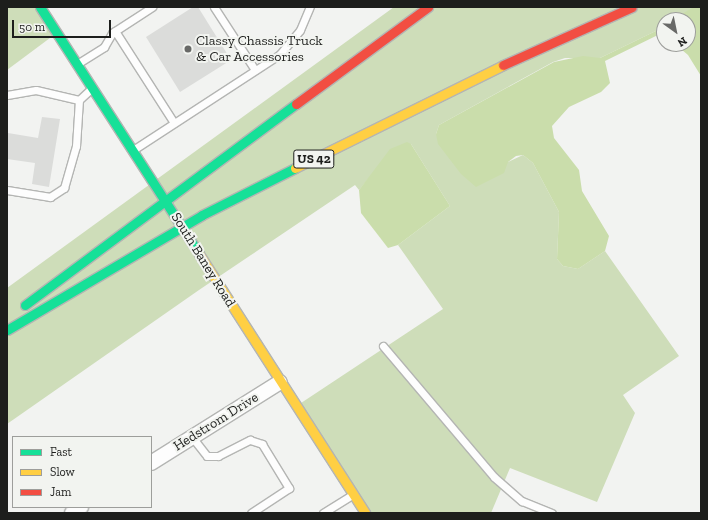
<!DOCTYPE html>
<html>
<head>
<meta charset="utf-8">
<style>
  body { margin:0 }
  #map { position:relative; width:708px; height:520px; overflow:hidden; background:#f2f3f1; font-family:"Zilla Slab",serif }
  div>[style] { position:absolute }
  .green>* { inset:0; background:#ceddb9 }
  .forest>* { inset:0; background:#caddab }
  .building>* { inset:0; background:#dbdcda }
  .roads { filter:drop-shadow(1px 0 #b4b5b3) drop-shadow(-1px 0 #b4b5b3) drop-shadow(0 1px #b4b5b3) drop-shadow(0 -1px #b4b5b3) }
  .lane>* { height:7px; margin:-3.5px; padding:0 3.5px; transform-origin:3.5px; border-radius:3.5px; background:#fdfdfd }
  .street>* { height:14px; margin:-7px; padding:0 7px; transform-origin:7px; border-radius:7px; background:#fdfdfd }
  .fast>* { height:9px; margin:-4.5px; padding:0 4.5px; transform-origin:4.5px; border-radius:4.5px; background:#16e098 }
  .slow>* { height:9px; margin:-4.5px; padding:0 4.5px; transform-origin:4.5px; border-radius:4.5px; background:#ffcf43 }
  .jam>* { height:9px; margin:-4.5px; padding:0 4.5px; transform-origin:4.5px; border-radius:4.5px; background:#f24e42 }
  .dots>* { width:11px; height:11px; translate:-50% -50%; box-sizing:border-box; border:2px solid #f2f4f0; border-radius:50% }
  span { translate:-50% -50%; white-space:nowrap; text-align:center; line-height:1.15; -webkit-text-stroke:4px #f2f4f0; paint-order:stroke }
  .shield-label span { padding:1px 3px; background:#f2f4f0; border:1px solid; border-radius:3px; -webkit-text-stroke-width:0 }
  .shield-label { font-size:13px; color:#1d1e1c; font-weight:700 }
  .poi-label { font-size:14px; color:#1d1e1c }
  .left { translate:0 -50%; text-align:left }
  .street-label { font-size:14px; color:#1d1e1c }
  .frame { position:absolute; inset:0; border:8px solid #1d1e1c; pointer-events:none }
  .legend { position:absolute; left:12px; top:436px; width:140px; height:72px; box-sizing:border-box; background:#f2f4f0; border:1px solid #9d9e9b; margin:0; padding:5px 7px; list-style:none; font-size:12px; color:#1d1e1c }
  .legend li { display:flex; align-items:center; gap:8px; height:20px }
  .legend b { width:20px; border:1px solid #9d9e9b }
  .north { position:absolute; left:656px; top:12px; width:40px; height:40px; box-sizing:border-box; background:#f2f4f0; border:1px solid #9d9e9b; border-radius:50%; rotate:147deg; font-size:11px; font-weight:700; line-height:16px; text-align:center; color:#1d1e1c }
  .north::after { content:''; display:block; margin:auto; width:14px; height:18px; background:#686967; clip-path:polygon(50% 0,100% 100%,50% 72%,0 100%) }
  .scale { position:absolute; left:12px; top:20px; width:99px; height:18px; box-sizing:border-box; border:2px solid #1d1e1c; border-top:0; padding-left:5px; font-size:12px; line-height:14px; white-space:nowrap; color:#1d1e1c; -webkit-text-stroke:3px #f2f4f0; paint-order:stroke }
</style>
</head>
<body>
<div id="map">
  <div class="green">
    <div style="clip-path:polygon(7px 7px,35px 7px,54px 35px,7px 70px)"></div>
    <div style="clip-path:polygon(394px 7px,693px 7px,680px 17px,664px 20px,664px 27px,600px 58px,565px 58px,553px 62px,439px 125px,436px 134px,508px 162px,523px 155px,533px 163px,559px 212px,557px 259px,563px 266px,578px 269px,605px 251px,679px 356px,623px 395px,635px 413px,597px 502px,510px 468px,491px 513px,370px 513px,298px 405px,443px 309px,398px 245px,450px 206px,411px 144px,380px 165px,359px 190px,355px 185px,199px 290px,7px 424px,7px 288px)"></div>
  </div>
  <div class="forest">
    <div style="clip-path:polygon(693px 7px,701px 7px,701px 76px,688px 55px,675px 44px,688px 44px,688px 20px,673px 20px)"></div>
    <div style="clip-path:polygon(664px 27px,664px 32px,605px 61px,610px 83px,601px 92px,569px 107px,552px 126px,554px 138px,579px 170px,582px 191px,609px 236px,605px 251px,578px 269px,563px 266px,557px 259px,559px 212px,533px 163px,523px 155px,516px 156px,508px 162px,504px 173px,476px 187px,461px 174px,438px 144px,436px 134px,439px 125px,554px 62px,583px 56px,600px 58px)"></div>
    <div style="clip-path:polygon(407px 142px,411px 144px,450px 206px,398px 245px,388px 248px,361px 213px,359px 190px,390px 149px)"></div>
  </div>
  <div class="building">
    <div style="clip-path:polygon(193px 7px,198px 7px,231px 60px,180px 92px,146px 37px)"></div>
    <div style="clip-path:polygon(42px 117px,60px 119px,49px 187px,32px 184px,35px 163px,7px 159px,8px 133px,38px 138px)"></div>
  </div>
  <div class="roads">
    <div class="lane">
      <div style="left:214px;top:7px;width:75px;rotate:56.9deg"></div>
      <div style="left:115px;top:31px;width:109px;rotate:57.3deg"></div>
      <div style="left:77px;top:64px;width:32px;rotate:-32deg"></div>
      <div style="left:104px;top:47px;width:16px;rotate:-60deg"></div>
      <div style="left:112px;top:33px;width:48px;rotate:-33deg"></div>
      <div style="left:7px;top:95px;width:29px;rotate:-10deg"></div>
      <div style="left:36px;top:90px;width:44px;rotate:13.1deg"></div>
      <div style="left:133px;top:150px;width:176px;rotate:-33.1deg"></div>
      <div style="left:280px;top:54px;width:31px;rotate:-50deg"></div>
      <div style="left:300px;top:30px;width:25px;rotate:-67deg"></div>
      <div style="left:7px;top:190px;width:44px;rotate:9.2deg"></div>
      <div style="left:50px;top:197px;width:17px;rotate:-33deg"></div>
      <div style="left:64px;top:188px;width:44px;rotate:-74.1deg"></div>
      <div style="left:76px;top:146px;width:46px;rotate:-86.3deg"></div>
      <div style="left:79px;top:100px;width:16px;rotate:-43deg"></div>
      <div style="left:383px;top:346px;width:172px;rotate:49.7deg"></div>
      <div style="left:494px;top:477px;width:37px;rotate:41deg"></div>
      <div style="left:522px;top:501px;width:32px;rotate:22deg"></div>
      <div style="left:192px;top:437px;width:24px;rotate:52deg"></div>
      <div style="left:207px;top:456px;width:11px"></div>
      <div style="left:218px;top:456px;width:36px;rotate:-27deg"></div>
      <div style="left:250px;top:440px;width:13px;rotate:18deg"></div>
      <div style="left:262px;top:444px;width:52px;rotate:58.5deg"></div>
      <div style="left:289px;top:488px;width:45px;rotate:146.7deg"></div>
      <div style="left:323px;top:513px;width:36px;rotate:-32deg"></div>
    </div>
    <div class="street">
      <div style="left:151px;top:463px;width:152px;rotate:-32.1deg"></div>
      <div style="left:72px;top:513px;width:11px;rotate:-34deg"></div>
    </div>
    <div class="fast">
      <div style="left:40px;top:7px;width:294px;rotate:57.2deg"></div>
      <div style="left:25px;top:305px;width:337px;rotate:-36.6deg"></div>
      <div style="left:7px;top:330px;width:226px;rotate:-30.5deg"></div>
      <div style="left:202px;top:215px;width:104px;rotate:-26.8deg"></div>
    </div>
    <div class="slow">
      <div style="left:295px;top:168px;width:232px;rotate:-26.3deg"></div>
      <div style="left:199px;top:254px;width:308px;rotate:57.3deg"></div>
    </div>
    <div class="jam">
      <div style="left:503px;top:65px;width:141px;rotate:-24.2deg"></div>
      <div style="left:296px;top:104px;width:164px;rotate:-36.3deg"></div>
    </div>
  </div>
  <div class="dots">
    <div style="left:188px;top:49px;background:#686967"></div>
  </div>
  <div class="shield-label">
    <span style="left:314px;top:159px">US 42</span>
  </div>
  <div class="poi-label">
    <span class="left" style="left:196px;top:49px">Classy Chassis Truck<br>&amp; Car Accessories</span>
  </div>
  <div class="street-label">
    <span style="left:203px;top:260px;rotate:58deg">South Baney Road</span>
    <span style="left:216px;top:422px;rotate:-32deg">Hedstrom Drive</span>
  </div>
  <div class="frame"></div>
  <ul class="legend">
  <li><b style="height:5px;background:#16e098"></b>Fast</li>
  <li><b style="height:5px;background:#ffcf43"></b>Slow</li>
  <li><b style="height:5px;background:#f24e42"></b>Jam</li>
  </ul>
  <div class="north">N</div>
  <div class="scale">50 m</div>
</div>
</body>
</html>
